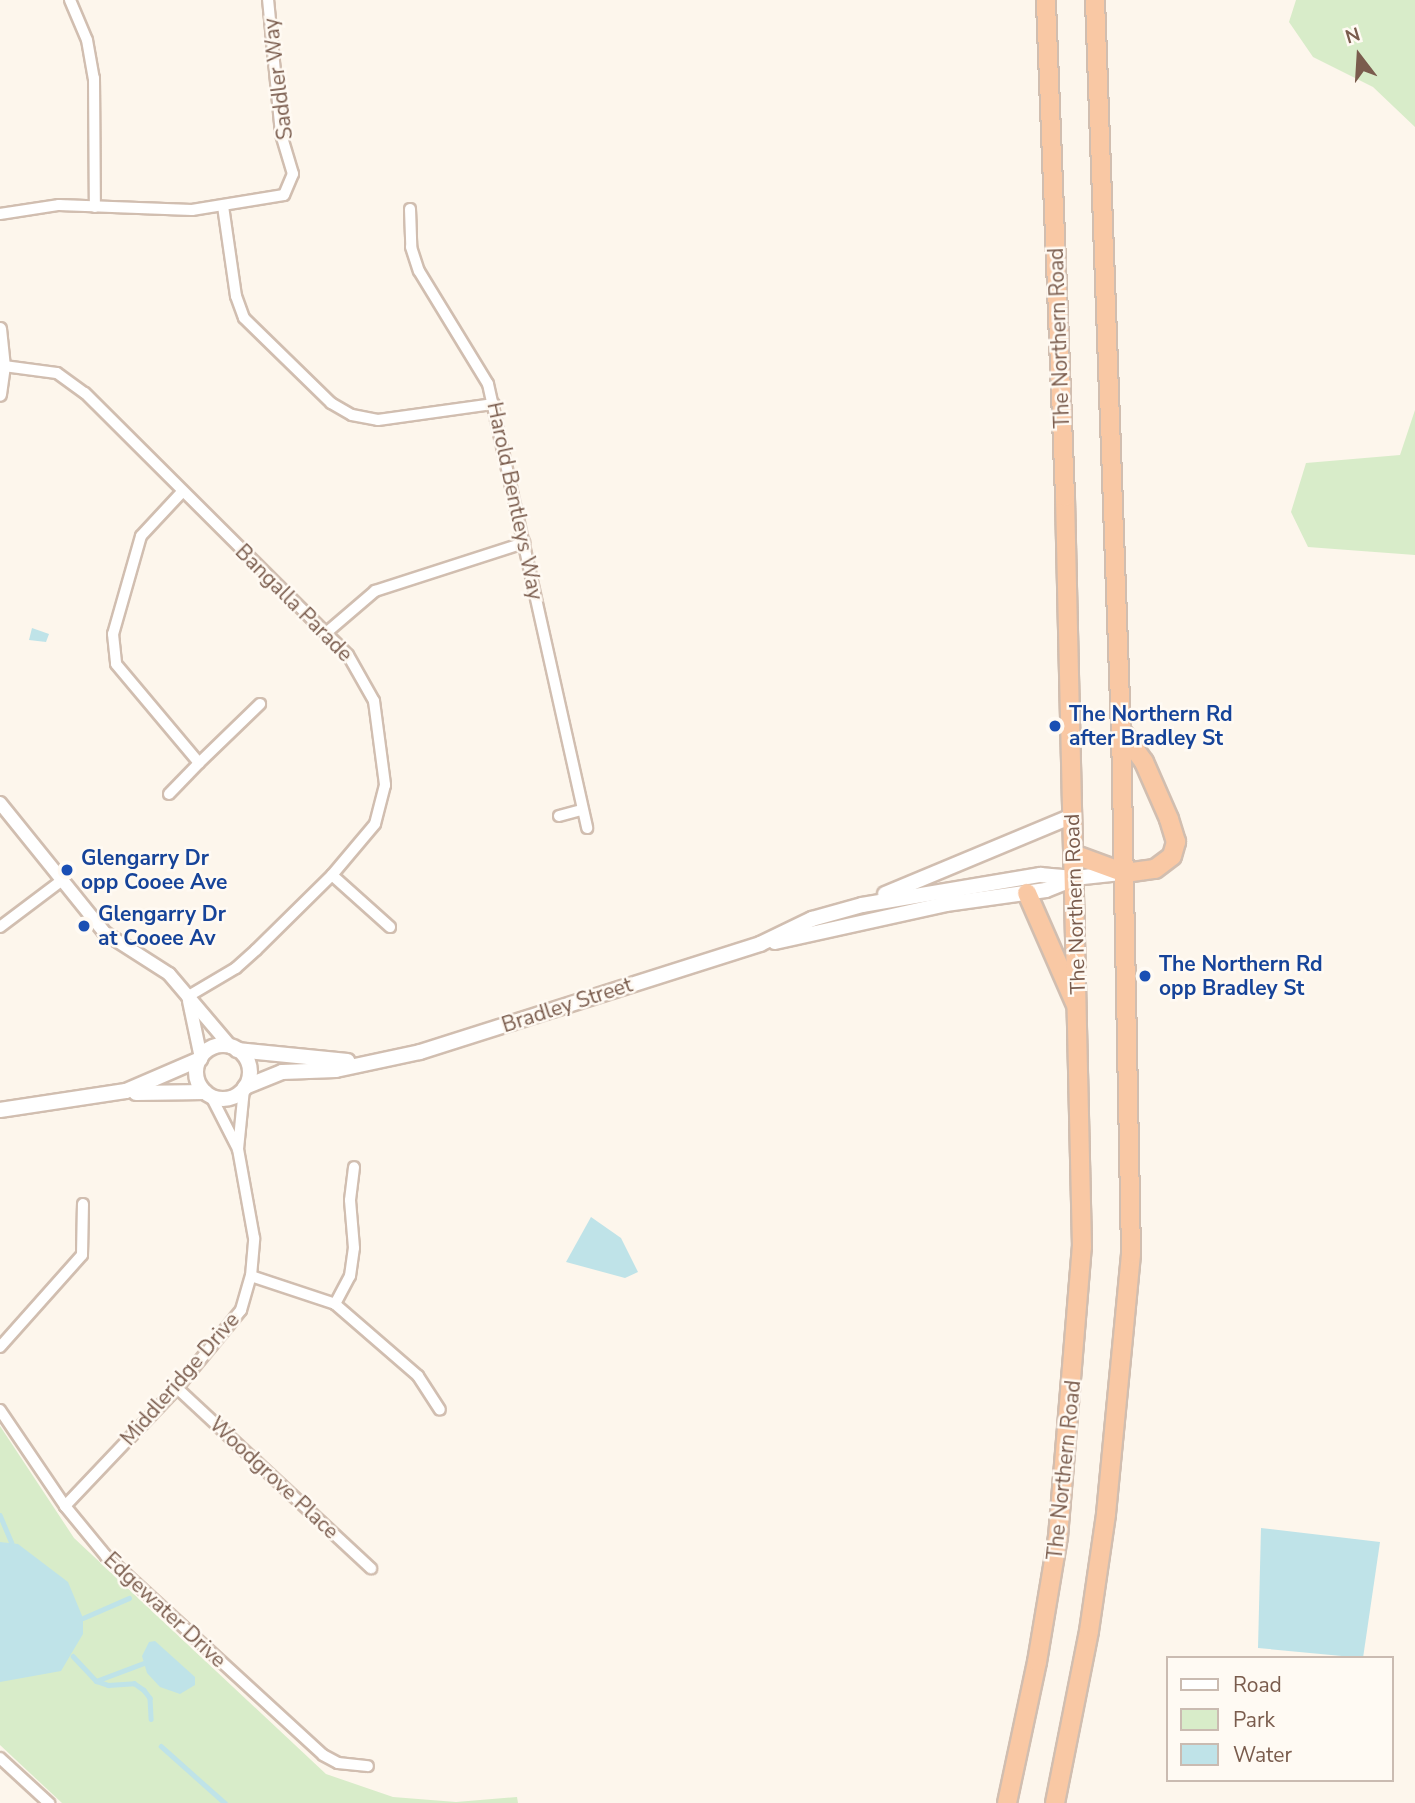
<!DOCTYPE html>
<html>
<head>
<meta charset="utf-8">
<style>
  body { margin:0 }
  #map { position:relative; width:1415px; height:1803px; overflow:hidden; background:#fdf6ec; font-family:"Nunito Sans",sans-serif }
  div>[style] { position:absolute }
  .green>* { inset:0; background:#d8ecc9 }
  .water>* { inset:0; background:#bfe3e8 }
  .stream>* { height:4.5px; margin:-2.25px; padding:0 2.25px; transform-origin:2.25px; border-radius:2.25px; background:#bfe3e8 }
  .roads { filter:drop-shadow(2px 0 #d1beb0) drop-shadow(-2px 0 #d1beb0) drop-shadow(0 2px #d1beb0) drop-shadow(0 -2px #d1beb0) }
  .minor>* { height:10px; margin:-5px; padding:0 5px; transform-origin:5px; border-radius:5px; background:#fff }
  .tertiary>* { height:12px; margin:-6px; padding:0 6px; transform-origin:6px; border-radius:6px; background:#fff }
  .secondary>* { height:14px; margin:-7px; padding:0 7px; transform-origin:7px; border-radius:7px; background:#fff }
  .secondary>.ring { margin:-7px; padding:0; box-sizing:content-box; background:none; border:14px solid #fff; border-radius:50% }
  .trunk>* { height:18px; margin:-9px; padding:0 9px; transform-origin:9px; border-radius:9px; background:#f9c8a4 }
  .dots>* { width:19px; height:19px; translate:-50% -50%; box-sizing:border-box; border:4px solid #fffaf3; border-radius:50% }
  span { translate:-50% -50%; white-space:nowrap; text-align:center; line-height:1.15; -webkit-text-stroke:5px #fffaf3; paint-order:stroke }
  .street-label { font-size:21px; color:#7a5c4d }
  .transit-label { font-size:21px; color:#164399; font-weight:700 }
  .left { translate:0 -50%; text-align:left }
  .legend { position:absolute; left:1166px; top:1656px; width:228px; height:126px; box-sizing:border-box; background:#fffaf3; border:2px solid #cabbb1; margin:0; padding:9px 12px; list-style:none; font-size:21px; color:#7a5c4d }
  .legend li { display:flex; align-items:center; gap:14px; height:35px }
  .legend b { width:35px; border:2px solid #cabbb1 }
  .north { position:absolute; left:1324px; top:21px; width:70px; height:70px; -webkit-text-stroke:5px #fffaf3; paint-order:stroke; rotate:343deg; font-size:19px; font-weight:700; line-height:28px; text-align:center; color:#7a5c4d }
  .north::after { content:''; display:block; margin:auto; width:24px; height:32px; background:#7a5c4d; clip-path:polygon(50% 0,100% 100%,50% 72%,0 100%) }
</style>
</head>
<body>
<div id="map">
  <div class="green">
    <div style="clip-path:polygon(1296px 0,1415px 0,1415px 127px,1373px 87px,1313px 57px,1289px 22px)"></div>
    <div style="clip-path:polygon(1415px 410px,1415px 555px,1308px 547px,1291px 512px,1306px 463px,1400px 455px)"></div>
    <div style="clip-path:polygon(0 1426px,74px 1538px,326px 1774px,393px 1797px,456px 1802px,517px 1797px,518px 1803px,62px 1803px,0 1745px)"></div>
  </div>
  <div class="water">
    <div style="clip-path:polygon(32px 628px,49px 634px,46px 642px,29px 640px)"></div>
    <div style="clip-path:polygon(591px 1217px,621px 1238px,638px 1272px,625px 1278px,566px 1262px)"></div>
    <div style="clip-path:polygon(1261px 1528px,1380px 1542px,1363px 1658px,1258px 1648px)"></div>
    <div style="clip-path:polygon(0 1542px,18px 1544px,68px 1582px,83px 1618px,83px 1634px,61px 1671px,0 1682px)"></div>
    <div style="clip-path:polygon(155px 1641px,195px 1677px,195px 1685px,180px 1694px,160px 1687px,147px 1673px,142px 1656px,149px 1642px)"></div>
  </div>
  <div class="stream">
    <div style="left:0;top:1515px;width:30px;rotate:67deg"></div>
    <div style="left:83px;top:1618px;width:50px;rotate:-23.5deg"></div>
    <div style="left:73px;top:1656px;width:34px;rotate:47deg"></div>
    <div style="left:96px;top:1681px;width:13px;rotate:18deg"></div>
    <div style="left:108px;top:1685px;width:26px;rotate:-4deg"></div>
    <div style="left:134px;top:1683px;width:12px;rotate:35deg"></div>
    <div style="left:144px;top:1690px;width:10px;rotate:53deg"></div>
    <div style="left:150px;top:1698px;width:21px;rotate:87deg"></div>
    <div style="left:96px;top:1681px;width:51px;rotate:-20.6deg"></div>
    <div style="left:161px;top:1746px;width:86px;rotate:41.7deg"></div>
  </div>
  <div class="roads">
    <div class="minor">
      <div style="left:70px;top:0;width:43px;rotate:67deg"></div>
      <div style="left:87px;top:40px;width:39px;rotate:80deg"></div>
      <div style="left:94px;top:78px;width:129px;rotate:89.6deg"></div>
      <div style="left:223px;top:206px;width:91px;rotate:81.8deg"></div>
      <div style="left:236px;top:296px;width:23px;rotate:70deg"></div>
      <div style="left:244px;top:318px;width:122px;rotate:44.3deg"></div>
      <div style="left:331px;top:403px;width:24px;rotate:30deg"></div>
      <div style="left:352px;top:415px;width:26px;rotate:11deg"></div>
      <div style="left:378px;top:420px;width:117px;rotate:-7.9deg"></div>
      <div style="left:410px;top:209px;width:38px;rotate:88deg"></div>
      <div style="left:411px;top:247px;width:25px;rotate:72deg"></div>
      <div style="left:419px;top:271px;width:132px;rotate:58.6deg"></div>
      <div style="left:488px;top:384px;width:455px;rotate:77.4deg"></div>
      <div style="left:0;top:214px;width:60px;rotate:-8.7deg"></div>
      <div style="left:59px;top:205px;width:133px;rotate:2.2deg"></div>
      <div style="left:192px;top:210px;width:93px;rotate:-9.3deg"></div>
      <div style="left:284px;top:195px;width:23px;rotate:-67deg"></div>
      <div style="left:293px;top:174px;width:42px;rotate:-106.7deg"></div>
      <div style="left:281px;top:134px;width:135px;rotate:-95.5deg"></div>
      <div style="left:4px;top:366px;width:53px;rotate:7.5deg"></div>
      <div style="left:57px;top:373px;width:34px;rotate:36deg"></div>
      <div style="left:85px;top:393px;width:371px;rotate:44.9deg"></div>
      <div style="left:348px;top:655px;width:53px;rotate:60.5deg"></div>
      <div style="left:374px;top:701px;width:85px;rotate:82.5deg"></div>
      <div style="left:385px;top:785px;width:40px;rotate:104.4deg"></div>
      <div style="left:375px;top:824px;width:67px;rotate:130.1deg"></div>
      <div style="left:332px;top:875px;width:107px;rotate:135.4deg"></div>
      <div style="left:256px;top:950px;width:27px;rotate:138deg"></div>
      <div style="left:236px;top:968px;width:57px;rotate:149.4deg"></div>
      <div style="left:182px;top:492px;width:60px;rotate:133deg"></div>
      <div style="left:141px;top:536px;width:102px;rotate:105.9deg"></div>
      <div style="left:113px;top:634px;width:30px;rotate:84deg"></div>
      <div style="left:116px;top:664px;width:129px;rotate:50deg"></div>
      <div style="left:199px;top:763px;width:85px;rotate:-44deg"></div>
      <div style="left:326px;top:633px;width:65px;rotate:-40.6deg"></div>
      <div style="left:375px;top:591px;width:157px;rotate:-17.9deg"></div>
      <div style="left:169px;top:794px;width:43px;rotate:-45.9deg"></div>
      <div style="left:559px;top:816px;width:24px;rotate:-15deg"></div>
      <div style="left:332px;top:875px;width:78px;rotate:41.9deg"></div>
      <div style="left:0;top:927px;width:76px;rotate:-37deg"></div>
      <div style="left:238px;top:1149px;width:60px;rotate:-84.3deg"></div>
      <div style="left:251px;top:1276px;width:89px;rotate:18.4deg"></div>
      <div style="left:335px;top:1304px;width:110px;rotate:40.9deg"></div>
      <div style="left:418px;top:1376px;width:40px;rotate:57.1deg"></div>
      <div style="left:335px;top:1304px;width:32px;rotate:-62deg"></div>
      <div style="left:350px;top:1276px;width:28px;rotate:-82deg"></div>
      <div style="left:354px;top:1248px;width:48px;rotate:-94.8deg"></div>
      <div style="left:350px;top:1200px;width:33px;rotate:-83deg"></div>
      <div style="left:0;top:1347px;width:123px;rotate:-48.3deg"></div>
      <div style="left:82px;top:1255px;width:51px;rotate:-88.9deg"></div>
      <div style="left:177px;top:1388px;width:265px;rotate:42.9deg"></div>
      <div style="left:0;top:1410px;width:116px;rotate:55.9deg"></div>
      <div style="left:65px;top:1506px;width:65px;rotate:50.6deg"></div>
      <div style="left:106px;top:1556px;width:294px;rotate:42.5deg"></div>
      <div style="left:323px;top:1755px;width:17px;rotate:28deg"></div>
      <div style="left:338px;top:1763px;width:30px;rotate:6deg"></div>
      <div style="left:65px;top:1506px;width:163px;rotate:-46.5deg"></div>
      <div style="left:177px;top:1388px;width:101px;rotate:-50.6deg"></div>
      <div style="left:241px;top:1310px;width:35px;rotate:-74deg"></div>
      <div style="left:251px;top:1276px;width:38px;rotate:-85deg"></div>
      <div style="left:254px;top:1238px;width:90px;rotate:-100.2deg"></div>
      <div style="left:238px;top:1149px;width:59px;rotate:-117deg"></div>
      <div style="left:0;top:1758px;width:67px;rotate:42.6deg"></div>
    </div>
    <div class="tertiary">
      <div style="left:0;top:329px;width:37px;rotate:84deg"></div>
      <div style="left:4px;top:366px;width:29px;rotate:98deg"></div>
      <div style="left:0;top:803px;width:167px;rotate:51.1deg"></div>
      <div style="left:105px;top:933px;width:76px;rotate:32.6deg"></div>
      <div style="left:169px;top:974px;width:96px;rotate:49.7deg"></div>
      <div style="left:189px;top:1001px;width:58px;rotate:78.1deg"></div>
    </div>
    <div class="secondary">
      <div style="left:885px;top:894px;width:203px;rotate:-22.6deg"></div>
      <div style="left:775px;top:942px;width:175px;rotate:-12.5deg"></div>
      <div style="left:946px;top:904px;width:101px;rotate:-8deg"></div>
      <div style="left:1046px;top:890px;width:29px;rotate:-22deg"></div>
      <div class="ring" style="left:196px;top:1045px;width:40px;height:40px"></div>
      <div style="left:237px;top:1050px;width:111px;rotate:5.7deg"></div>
      <div style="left:245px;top:1087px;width:40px;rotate:-22deg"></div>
      <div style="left:282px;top:1072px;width:54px;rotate:-2.1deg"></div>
      <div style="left:336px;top:1070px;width:86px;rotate:-12.1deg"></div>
      <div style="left:420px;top:1052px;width:357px;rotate:-17.6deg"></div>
      <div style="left:760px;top:944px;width:58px;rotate:-25.7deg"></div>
      <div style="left:812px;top:919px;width:52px;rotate:-15.6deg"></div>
      <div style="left:862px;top:905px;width:181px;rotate:-9.6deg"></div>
      <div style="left:1040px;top:875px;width:34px;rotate:5deg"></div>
      <div style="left:1074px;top:878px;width:47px;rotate:-6.1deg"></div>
      <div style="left:136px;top:1093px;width:69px;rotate:-0.8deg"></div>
      <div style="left:0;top:1110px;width:127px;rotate:-8.6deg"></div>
      <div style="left:126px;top:1091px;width:81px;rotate:-23.4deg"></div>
    </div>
    <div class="trunk">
      <div style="left:1073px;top:854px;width:55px;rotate:20.1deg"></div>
      <div style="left:1125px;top:873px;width:30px;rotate:-8deg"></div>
      <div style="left:1155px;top:869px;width:21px;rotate:-37deg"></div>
      <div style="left:1172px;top:856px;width:15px;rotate:-74deg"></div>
      <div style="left:1176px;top:842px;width:24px;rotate:-107deg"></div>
      <div style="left:1169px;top:819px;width:62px;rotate:-113.7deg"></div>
      <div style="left:1144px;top:762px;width:39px;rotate:-126deg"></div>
      <div style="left:1027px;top:893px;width:120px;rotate:66.4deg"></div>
      <div style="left:1007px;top:1803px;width:144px;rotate:-78deg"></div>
      <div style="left:1037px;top:1662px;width:127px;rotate:-80.5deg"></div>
      <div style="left:1058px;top:1537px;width:291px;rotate:-85.3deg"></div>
      <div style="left:1082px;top:1247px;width:750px;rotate:-91.3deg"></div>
      <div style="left:1065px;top:497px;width:497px;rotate:-92.2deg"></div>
      <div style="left:1055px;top:1803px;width:175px;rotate:-78.8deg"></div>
      <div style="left:1089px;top:1631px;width:118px;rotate:-81.7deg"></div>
      <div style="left:1106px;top:1514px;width:261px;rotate:-84.5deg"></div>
      <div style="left:1131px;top:1254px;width:524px;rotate:-91.09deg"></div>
      <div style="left:1121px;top:730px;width:730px;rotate:-92.04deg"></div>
    </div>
  </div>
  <div class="dots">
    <div style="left:1055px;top:726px;background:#1a4fb4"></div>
    <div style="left:67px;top:870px;background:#1a4fb4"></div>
    <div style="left:84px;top:926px;background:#1a4fb4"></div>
    <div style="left:1145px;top:976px;background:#1a4fb4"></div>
  </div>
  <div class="street-label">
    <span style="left:278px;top:79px;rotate:-97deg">Saddler Way</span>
    <span style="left:1059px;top:338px;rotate:-92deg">The Northern Road</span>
    <span style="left:515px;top:501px;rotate:78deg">Harold Bentleys Way</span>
    <span style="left:294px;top:603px;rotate:45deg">Bangalla Parade</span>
    <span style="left:1075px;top:904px;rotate:-92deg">The Northern Road</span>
    <span style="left:567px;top:1005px;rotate:-18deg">Bradley Street</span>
    <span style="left:180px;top:1379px;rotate:-49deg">Middleridge Drive</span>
    <span style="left:1064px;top:1470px;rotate:-84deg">The Northern Road</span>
    <span style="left:274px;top:1478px;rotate:43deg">Woodgrove Place</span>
    <span style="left:165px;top:1610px;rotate:43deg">Edgewater Drive</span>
  </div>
  <div class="transit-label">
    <span class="left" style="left:1069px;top:726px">The Northern Rd<br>after Bradley St</span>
    <span class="left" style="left:81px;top:870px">Glengarry Dr<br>opp Cooee Ave</span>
    <span class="left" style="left:98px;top:926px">Glengarry Dr<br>at Cooee Av</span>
    <span class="left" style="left:1159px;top:976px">The Northern Rd<br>opp Bradley St</span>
  </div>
  <ul class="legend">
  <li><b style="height:9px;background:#fff"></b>Road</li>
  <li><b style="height:19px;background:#d8ecc9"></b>Park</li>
  <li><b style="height:19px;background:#bfe3e8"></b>Water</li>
  </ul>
  <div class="north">N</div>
</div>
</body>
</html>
